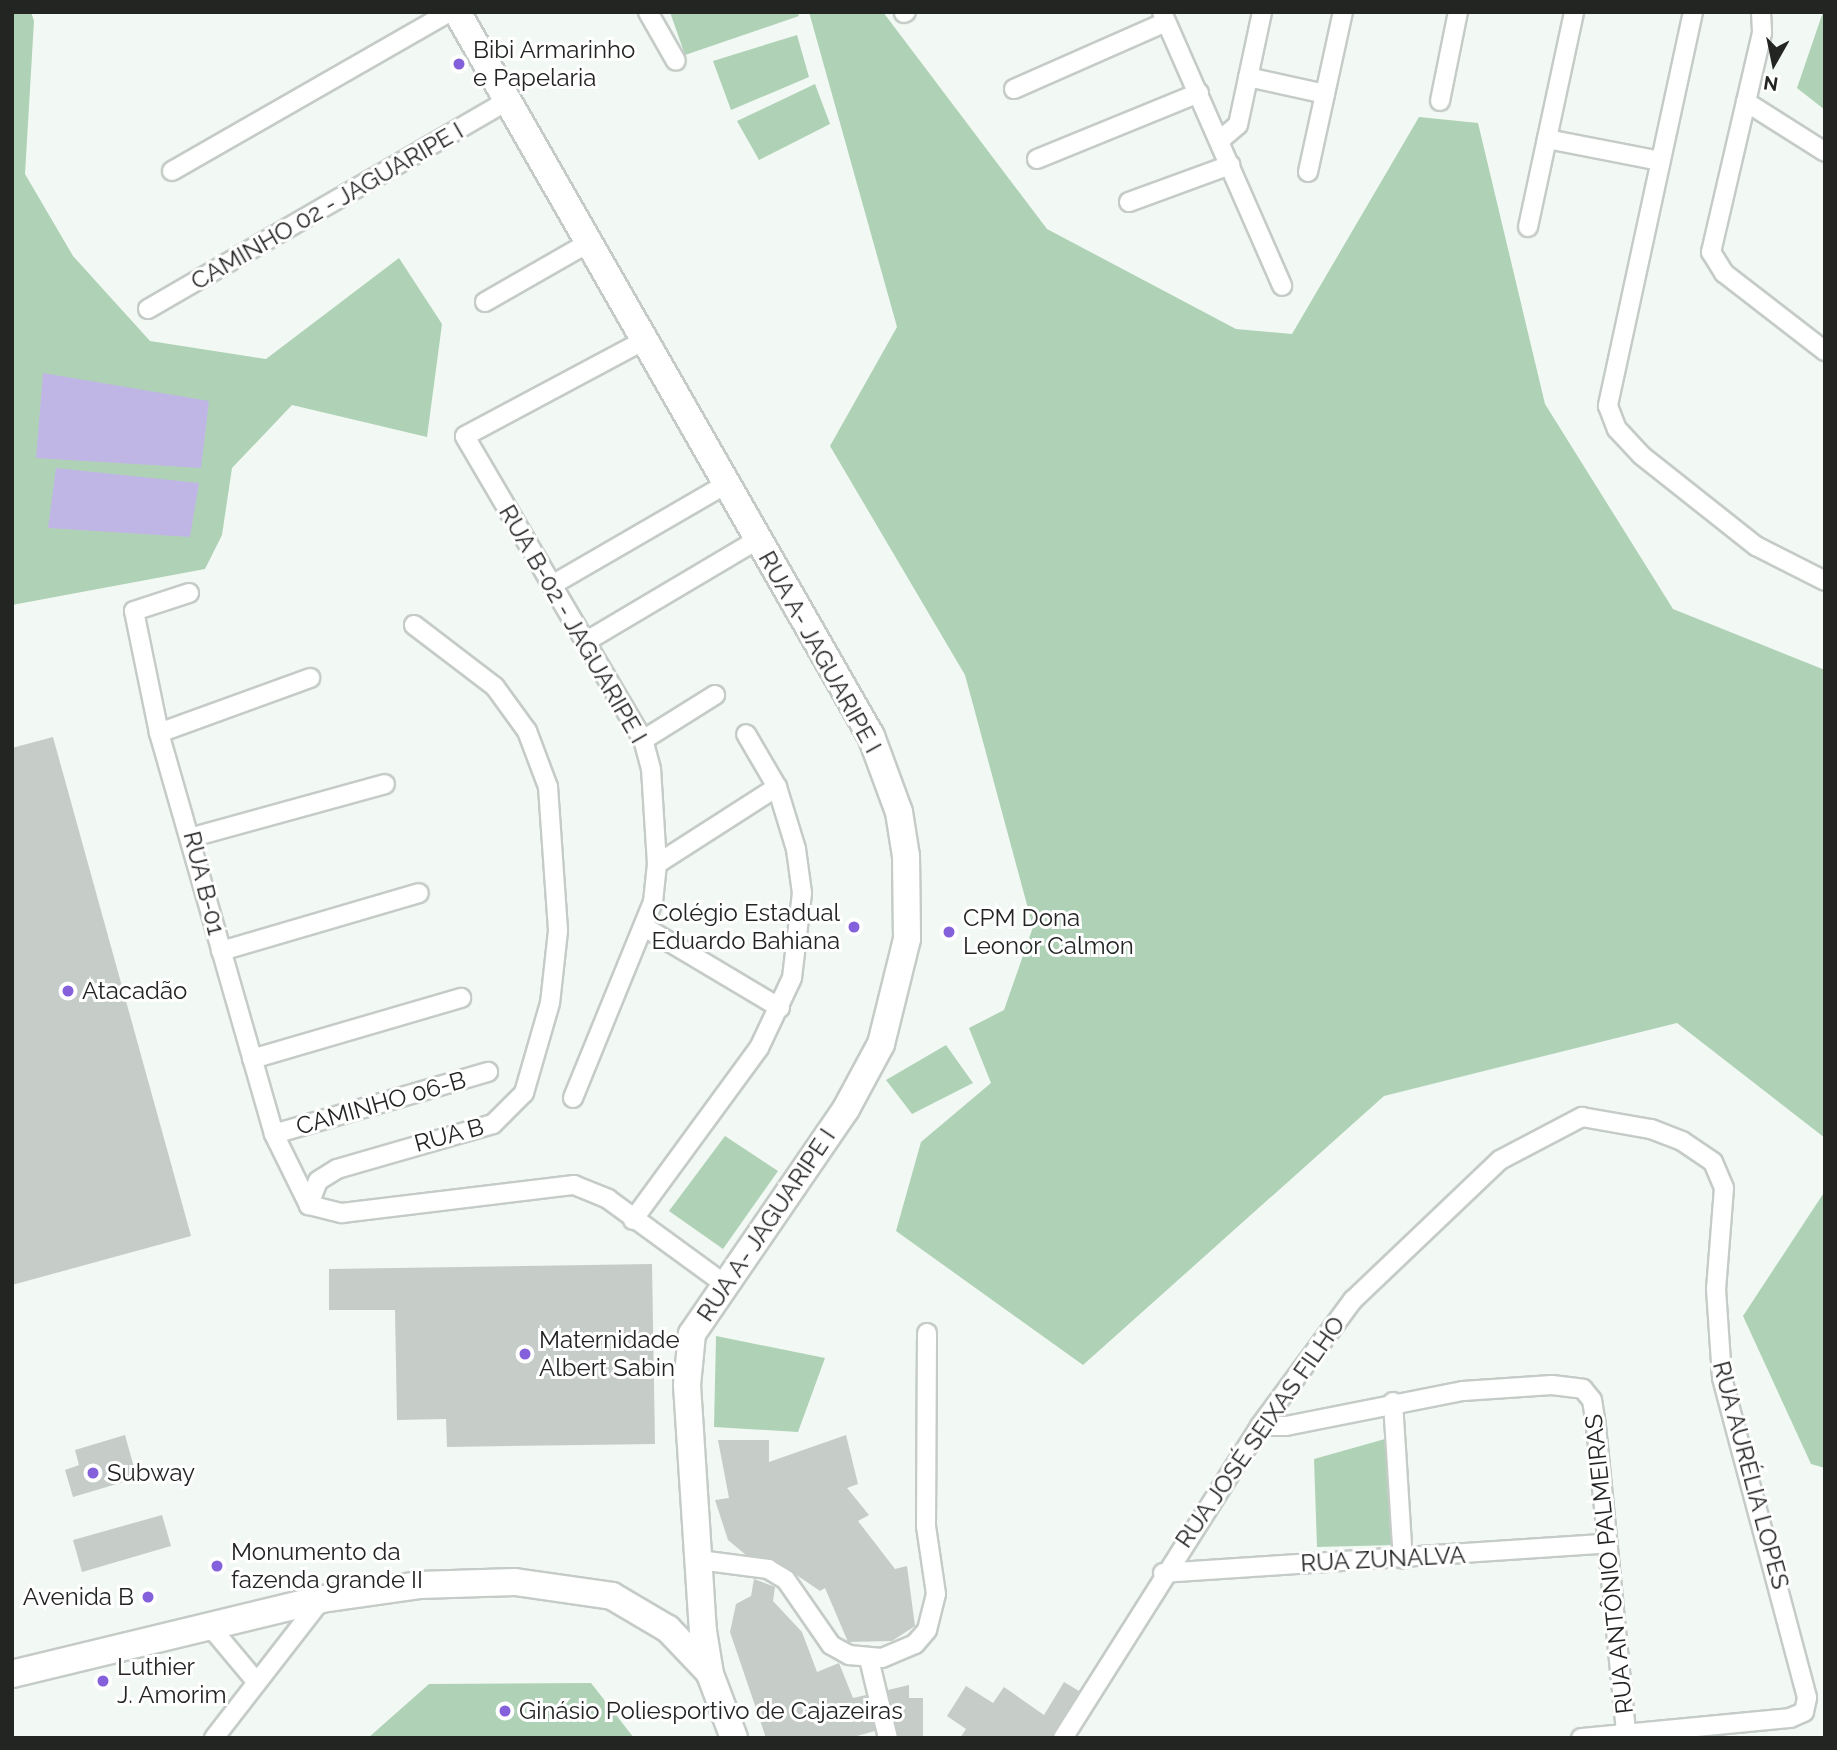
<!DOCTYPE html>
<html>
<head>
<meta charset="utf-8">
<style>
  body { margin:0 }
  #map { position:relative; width:1837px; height:1750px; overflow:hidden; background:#f2f8f3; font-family:Raleway,sans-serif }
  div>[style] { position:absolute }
  .green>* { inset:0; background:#afd2b6 }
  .water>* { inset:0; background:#c0b6e6 }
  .building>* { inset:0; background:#c6cdc8 }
  .roads { filter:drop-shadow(2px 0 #c5ccc7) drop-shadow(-2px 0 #c5ccc7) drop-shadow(0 2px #c5ccc7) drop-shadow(0 -2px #c5ccc7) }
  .street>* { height:18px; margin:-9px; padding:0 9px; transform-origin:9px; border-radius:9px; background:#fff }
  .secondary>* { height:26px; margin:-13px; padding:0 13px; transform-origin:13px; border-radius:13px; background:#fff }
  .dots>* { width:19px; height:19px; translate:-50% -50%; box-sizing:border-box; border:4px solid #fff; border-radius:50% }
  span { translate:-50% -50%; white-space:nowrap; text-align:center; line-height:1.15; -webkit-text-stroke:6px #fff; paint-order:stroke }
  .poi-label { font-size:24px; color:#232523 }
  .left { translate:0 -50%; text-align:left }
  .right { translate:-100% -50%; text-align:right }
  .street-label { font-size:24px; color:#232523 }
  .frame { position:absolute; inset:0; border:14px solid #232523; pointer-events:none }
  .north { position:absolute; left:1739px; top:28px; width:70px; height:70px; -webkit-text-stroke:5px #fff; paint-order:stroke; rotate:189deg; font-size:19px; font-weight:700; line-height:28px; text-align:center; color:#232523 }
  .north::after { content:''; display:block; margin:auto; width:24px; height:32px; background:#232523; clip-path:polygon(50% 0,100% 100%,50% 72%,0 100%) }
</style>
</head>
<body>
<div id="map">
  <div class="green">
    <div style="clip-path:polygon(12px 12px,31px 12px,34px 21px,25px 174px,73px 256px,150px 341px,266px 359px,399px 258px,442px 324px,427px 437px,292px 405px,232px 468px,222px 535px,205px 569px,12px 605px)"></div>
    <div style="clip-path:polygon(670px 12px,797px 12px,799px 16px,685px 55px)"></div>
    <div style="clip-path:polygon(809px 12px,883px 12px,1047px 229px,1236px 329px,1292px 334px,1419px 117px,1478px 123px,1545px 404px,1673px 609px,1825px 670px,1825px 1138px,1677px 1023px,1384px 1096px,1083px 1365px,896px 1231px,921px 1142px,991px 1083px,969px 1028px,1004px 1010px,1033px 927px,965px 675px,830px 446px,897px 327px)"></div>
    <div style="clip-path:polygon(1823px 12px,1825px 12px,1825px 110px,1797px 88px)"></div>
    <div style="clip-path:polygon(797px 35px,809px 77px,731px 110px,713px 61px)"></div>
    <div style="clip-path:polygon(815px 84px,830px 124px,759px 160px,737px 121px)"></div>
    <div style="clip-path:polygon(946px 1045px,973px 1083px,912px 1114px,886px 1080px)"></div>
    <div style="clip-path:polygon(725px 1136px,778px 1171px,723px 1249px,669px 1211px)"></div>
    <div style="clip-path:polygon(1825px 1191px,1825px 1468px,1811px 1464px,1743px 1316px)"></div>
    <div style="clip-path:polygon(716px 1336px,825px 1358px,798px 1432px,714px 1427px)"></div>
    <div style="clip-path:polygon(1385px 1439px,1395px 1545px,1317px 1547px,1314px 1459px)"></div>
    <div style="clip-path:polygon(591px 1683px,634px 1738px,368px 1738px,429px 1684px)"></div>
  </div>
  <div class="water">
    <div style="clip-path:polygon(43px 373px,209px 401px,201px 468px,36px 458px)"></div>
    <div style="clip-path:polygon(56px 468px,199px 483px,190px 537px,48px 528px)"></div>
  </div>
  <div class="building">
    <div style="clip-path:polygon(53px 737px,191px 1236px,12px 1285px,12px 748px)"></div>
    <div style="clip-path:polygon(652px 1264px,655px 1444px,447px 1447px,446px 1419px,397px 1420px,395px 1310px,329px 1310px,329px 1269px)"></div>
    <div style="clip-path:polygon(125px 1435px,137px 1478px,73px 1497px,65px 1470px,79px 1465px,75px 1450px)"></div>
    <div style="clip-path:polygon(846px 1435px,858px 1484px,847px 1488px,869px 1515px,858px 1521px,895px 1569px,907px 1566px,915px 1626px,892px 1641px,848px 1642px,825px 1588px,820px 1591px,773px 1559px,746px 1555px,728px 1540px,715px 1500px,729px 1498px,718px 1440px,769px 1440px,769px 1462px)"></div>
    <div style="clip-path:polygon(162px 1515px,171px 1546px,82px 1572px,73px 1540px)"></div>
    <div style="clip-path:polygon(754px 1579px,775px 1587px,773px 1601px,802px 1632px,817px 1672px,839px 1663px,853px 1698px,866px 1695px,875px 1731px,850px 1738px,766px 1738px,730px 1632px,736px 1604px,751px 1596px)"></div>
    <div style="clip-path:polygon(1064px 1682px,1079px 1691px,1052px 1738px,960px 1738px,966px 1729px,947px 1716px,966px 1686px,993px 1703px,1004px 1687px,1044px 1715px)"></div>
    <div style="clip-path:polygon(909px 1685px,909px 1698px,923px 1698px,923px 1738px,899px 1738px,888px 1690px)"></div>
  </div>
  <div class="roads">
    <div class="street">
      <div style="left:648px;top:12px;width:56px;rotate:60.3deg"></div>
      <div style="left:1162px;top:12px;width:299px;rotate:66.3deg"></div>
      <div style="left:1693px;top:12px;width:403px;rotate:102.2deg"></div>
      <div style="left:1608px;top:406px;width:25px;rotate:69deg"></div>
      <div style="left:1617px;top:429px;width:35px;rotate:47deg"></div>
      <div style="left:1641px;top:455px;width:147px;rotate:38.4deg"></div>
      <div style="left:1756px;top:546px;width:77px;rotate:26.9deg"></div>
      <div style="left:1761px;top:12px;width:21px;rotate:87deg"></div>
      <div style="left:1762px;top:33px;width:225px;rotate:103.1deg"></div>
      <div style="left:1711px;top:252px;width:25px;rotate:58deg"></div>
      <div style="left:1724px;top:273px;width:128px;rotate:37.7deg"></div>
      <div style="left:904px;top:13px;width:2px;rotate:-27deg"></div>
      <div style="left:1248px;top:77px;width:79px;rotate:12.4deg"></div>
      <div style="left:1014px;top:89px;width:166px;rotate:-23.8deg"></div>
      <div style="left:1440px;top:101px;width:91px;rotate:-78.6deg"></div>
      <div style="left:1746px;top:102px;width:93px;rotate:32.3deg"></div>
      <div style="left:1547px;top:139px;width:115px;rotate:11deg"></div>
      <div style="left:1220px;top:140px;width:23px;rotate:-40deg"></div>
      <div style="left:1238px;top:125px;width:116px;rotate:-78deg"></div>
      <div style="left:1037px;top:159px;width:175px;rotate:-22.2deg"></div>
      <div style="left:172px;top:171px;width:320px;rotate:-29.8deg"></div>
      <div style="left:1308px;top:172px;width:164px;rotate:-77.7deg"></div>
      <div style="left:1129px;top:202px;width:108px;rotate:-20.1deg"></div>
      <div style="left:1528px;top:227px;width:220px;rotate:-77.9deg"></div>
      <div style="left:485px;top:302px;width:119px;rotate:-29.8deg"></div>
      <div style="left:148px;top:309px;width:413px;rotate:-30.1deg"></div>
      <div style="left:552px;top:585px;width:201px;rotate:-30.1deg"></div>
      <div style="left:189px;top:593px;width:58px;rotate:161.9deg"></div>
      <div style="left:134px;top:611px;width:125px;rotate:78.4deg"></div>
      <div style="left:159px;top:733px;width:417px;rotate:74deg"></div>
      <div style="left:274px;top:1134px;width:79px;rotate:63.8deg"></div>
      <div style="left:414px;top:625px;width:102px;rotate:37.4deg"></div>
      <div style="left:495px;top:687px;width:54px;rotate:54deg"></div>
      <div style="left:527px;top:731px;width:60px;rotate:69.4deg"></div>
      <div style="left:548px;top:787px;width:144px;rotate:86deg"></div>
      <div style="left:558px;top:931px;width:72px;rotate:96.3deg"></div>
      <div style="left:550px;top:1003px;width:94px;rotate:106.1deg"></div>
      <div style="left:524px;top:1093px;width:44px;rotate:135deg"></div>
      <div style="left:493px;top:1124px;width:162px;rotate:163.9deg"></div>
      <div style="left:337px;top:1169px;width:22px;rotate:148deg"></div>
      <div style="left:318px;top:1181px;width:26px;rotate:111deg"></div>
      <div style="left:309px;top:1205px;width:34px;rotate:14deg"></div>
      <div style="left:342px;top:1213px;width:234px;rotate:-6.9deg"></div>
      <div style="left:574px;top:1185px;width:37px;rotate:22deg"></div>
      <div style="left:608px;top:1199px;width:142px;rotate:36.1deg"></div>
      <div style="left:585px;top:642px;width:200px;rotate:-30.7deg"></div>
      <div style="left:159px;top:733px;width:161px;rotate:-20deg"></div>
      <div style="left:643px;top:740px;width:85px;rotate:-32deg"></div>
      <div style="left:193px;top:837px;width:199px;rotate:-15.4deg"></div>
      <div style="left:657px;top:864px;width:143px;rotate:-32.7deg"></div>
      <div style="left:646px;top:928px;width:156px;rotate:30.8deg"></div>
      <div style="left:221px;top:951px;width:206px;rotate:-16.3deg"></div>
      <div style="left:252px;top:1059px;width:218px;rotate:-16.3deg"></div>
      <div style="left:573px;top:1098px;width:212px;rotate:-67.8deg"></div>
      <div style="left:653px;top:902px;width:38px;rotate:-84deg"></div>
      <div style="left:657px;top:864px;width:95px;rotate:-93.6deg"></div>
      <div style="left:651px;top:769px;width:30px;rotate:-105deg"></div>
      <div style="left:643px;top:740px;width:352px;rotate:-120.4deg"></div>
      <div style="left:465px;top:436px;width:202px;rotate:-28.1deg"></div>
      <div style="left:274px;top:1134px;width:223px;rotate:-16.2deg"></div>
      <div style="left:633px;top:1220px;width:213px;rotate:-53.8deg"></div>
      <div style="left:759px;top:1048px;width:77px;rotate:-64.8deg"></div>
      <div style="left:792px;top:978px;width:86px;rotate:-83.3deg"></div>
      <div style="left:802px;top:893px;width:44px;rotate:-97.8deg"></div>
      <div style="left:796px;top:849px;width:65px;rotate:-107deg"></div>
      <div style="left:777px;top:787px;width:61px;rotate:-120.3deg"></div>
      <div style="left:1393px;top:1402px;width:157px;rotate:86.4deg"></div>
      <div style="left:1260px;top:1426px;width:26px"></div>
      <div style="left:1286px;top:1426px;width:180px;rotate:-11.2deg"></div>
      <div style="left:1463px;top:1391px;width:89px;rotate:-3.9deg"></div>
      <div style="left:1552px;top:1385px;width:31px;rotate:7deg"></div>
      <div style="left:1583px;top:1389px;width:14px;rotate:51deg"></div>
      <div style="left:1592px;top:1400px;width:26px;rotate:81deg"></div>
      <div style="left:1596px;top:1426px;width:309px;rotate:84.4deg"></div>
      <div style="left:699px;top:1560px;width:70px;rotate:7.4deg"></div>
      <div style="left:768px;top:1569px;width:21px;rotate:31deg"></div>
      <div style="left:786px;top:1580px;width:79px;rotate:55.3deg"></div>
      <div style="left:831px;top:1645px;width:21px;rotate:29deg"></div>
      <div style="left:849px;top:1655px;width:33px;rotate:5deg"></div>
      <div style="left:882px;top:1658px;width:36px;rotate:-23deg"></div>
      <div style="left:915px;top:1644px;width:18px;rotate:-49deg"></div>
      <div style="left:927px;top:1630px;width:37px;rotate:-76deg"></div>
      <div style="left:936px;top:1594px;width:69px;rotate:-98.4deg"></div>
      <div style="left:926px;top:1526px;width:193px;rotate:-89.7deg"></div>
      <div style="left:1163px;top:1573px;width:442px;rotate:-3.8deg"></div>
      <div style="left:208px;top:1624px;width:73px;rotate:50deg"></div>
      <div style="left:869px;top:1659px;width:81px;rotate:76.5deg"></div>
      <div style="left:214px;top:1738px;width:176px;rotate:-52.2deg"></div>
      <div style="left:1063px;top:1738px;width:369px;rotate:-57.7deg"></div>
      <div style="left:1260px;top:1426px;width:157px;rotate:-53.6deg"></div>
      <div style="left:1353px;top:1300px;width:203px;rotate:-43.6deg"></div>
      <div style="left:1500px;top:1160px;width:93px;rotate:-27.7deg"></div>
      <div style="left:1582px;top:1117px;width:70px;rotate:9.9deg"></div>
      <div style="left:1651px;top:1129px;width:33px;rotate:21deg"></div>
      <div style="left:1682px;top:1141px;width:37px;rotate:34deg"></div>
      <div style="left:1713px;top:1162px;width:28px;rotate:67deg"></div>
      <div style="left:1724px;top:1188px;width:101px;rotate:94.5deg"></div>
      <div style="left:1716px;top:1289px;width:89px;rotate:86.1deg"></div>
      <div style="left:1722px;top:1378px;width:331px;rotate:75.1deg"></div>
      <div style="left:1807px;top:1698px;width:14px;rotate:102deg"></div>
      <div style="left:1804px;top:1712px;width:15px;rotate:157deg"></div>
      <div style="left:1790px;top:1718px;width:210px;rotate:174.5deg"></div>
    </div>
    <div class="secondary">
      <div style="left:457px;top:12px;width:834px;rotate:60.24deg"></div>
      <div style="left:871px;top:736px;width:81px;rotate:69.8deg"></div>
      <div style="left:899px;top:812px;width:45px;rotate:81deg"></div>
      <div style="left:906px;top:856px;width:83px;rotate:89.3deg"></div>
      <div style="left:907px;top:939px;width:108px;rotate:103.9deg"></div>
      <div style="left:881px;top:1044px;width:74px;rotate:118.3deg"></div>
      <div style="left:846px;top:1109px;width:273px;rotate:124.4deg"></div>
      <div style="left:692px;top:1334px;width:51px;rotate:95.6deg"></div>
      <div style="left:687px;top:1385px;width:247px;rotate:86.3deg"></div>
      <div style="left:703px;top:1631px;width:44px;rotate:80.8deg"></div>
      <div style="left:710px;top:1674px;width:68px;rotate:69.4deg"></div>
      <div style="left:12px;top:1674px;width:319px;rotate:-13.6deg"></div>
      <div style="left:322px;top:1599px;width:98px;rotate:-8.2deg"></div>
      <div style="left:419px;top:1585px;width:96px;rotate:-1.8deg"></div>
      <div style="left:515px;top:1582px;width:98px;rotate:8.2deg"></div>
      <div style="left:612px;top:1596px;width:65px;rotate:30.5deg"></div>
      <div style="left:668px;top:1629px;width:59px;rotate:46.4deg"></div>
    </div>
  </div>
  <div class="dots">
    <div style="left:459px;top:64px;background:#8560db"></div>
    <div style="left:854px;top:927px;background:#8560db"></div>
    <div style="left:949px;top:932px;background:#8560db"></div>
    <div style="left:68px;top:991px;background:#8560db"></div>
    <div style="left:525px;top:1354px;background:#8560db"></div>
    <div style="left:93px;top:1473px;background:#8560db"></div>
    <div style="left:217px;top:1566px;background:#8560db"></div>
    <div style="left:148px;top:1597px;background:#8560db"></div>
    <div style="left:103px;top:1681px;background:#8560db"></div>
    <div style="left:505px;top:1711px;background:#8560db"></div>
  </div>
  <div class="poi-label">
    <span class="left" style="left:473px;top:64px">Bibi Armarinho<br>e Papelaria</span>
    <span class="right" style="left:840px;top:927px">Colégio Estadual<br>Eduardo Bahiana</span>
    <span class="left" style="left:963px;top:932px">CPM Dona<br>Leonor Calmon</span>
    <span class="left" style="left:82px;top:991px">Atacadão</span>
    <span class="left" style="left:539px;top:1354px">Maternidade<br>Albert Sabin</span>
    <span class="left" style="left:107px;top:1473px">Subway</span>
    <span class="left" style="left:231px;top:1566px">Monumento da<br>fazenda grande II</span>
    <span class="right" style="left:134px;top:1597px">Avenida B</span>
    <span class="left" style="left:117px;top:1681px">Luthier<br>J. Amorim</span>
    <span class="left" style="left:519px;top:1711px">Ginásio Poliesportivo de Cajazeiras</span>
  </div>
  <div class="street-label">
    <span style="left:327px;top:206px;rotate:-30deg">CAMINHO 02 - JAGUARIPE I</span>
    <span style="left:573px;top:624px;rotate:60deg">RUA B-02 - JAGUARIPE I</span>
    <span style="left:820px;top:652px;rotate:61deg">RUA A- JAGUARIPE I</span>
    <span style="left:204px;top:883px;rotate:76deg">RUA B-01</span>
    <span style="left:381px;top:1103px;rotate:-16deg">CAMINHO 06-B</span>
    <span style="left:449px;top:1135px;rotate:-15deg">RUA B</span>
    <span style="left:766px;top:1225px;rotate:-56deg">RUA A- JAGUARIPE I</span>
    <span style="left:1260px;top:1432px;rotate:-55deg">RUA JOSÉ SEIXAS FILHO</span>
    <span style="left:1751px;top:1475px;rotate:75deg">RUA AURÉLIA LOPES</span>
    <span style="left:1383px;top:1559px;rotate:-3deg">RUA ZUNALVA</span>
    <span style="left:1609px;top:1564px;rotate:-96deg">RUA ANTÔNIO PALMEIRAS</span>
  </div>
  <div class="frame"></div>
  <div class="north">N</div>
</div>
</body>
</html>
